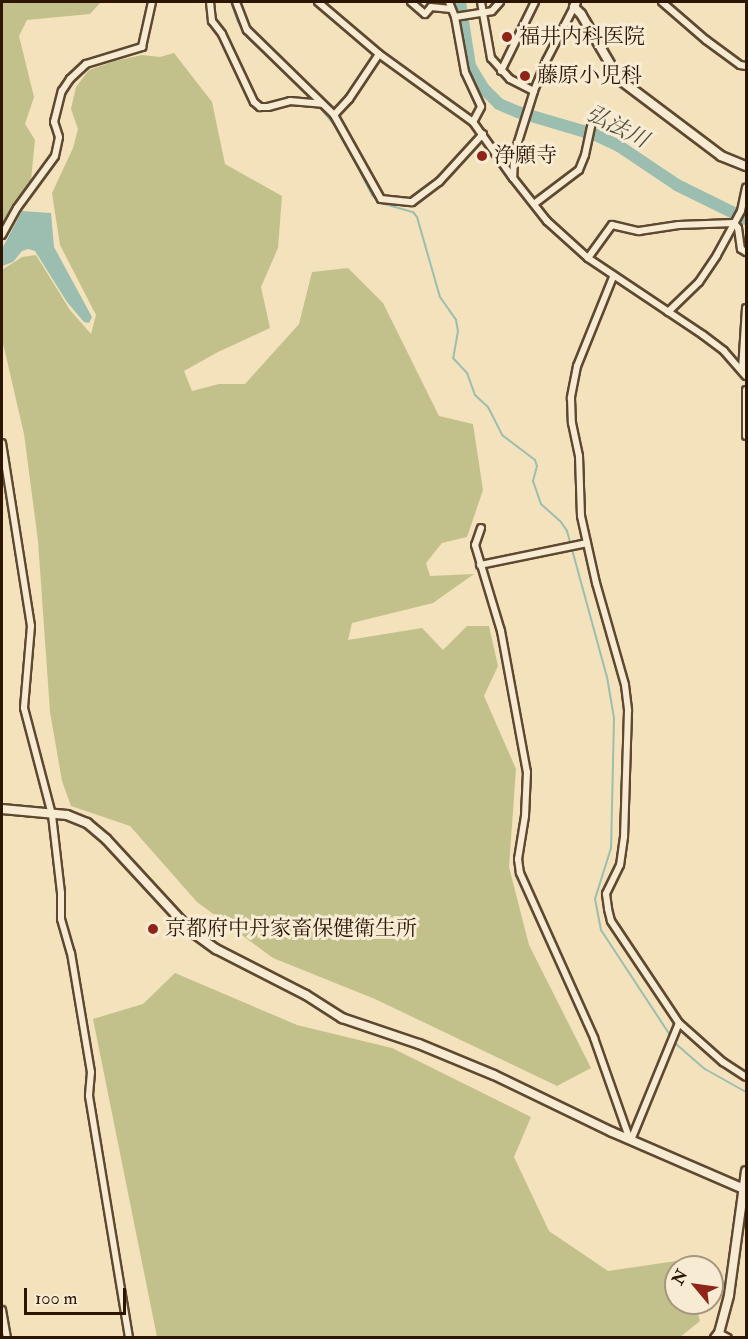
<!DOCTYPE html>
<html>
<head>
<meta charset="utf-8">
<style>
  body { margin:0 }
  #map { position:relative; width:748px; height:1339px; overflow:hidden; background:#f3e2bb; font-family:"IM FELL Double Pica","Noto Serif JP",serif }
  div>[style] { position:absolute }
  .green>* { inset:0; background:#c3c18b }
  .water>* { inset:0; background:#9bbeb0 }
  .stream>* { height:2px; margin:-1px; padding:0 1px; transform-origin:1px; border-radius:1px; background:#9bbeb0 }
  .river>* { height:12px; margin:-6px; padding:0 6px; transform-origin:6px; border-radius:6px; background:#9bbeb0 }
  .roads { filter:drop-shadow(2px 0 #5e4830) drop-shadow(-2px 0 #5e4830) drop-shadow(0 2px #5e4830) drop-shadow(0 -2px #5e4830) }
  .street>* { height:6px; margin:-3px; padding:0 3px; transform-origin:3px; border-radius:3px; background:#f7ecd3 }
  .secondary>* { height:8px; margin:-4px; padding:0 4px; transform-origin:4px; border-radius:4px; background:#f7ecd3 }
  .dots>* { width:16px; height:16px; translate:-50% -50%; box-sizing:border-box; border:3px solid #f7ecd3; border-radius:50% }
  span { translate:-50% -50%; white-space:nowrap; text-align:center; line-height:1.15; -webkit-text-stroke:6px #f7ecd3; paint-order:stroke }
  .poi-label { font-size:21px; color:#2c1502 }
  .left { translate:0 -50%; text-align:left }
  .water-label { font-size:22px; color:#53503f; font-style:italic }
  .frame { position:absolute; inset:0; border:3px solid #2c1502; pointer-events:none }
  .north { position:absolute; left:664px; top:1255px; width:60px; height:60px; box-sizing:border-box; background:#f7ecd3; border:2px solid #a6967f; border-radius:50%; rotate:299deg; font-size:16px; font-weight:700; line-height:24px; text-align:center; color:#2c1502 }
  .north::after { content:''; display:block; margin:auto; width:21px; height:27px; background:#8f2418; clip-path:polygon(50% 0,100% 100%,50% 72%,0 100%) }
  .scale { position:absolute; left:24px; top:1288px; width:102px; height:27px; box-sizing:border-box; border:3px solid #2c1502; border-top:0; padding-left:8px; font-size:18px; line-height:21px; white-space:nowrap; color:#2c1502; -webkit-text-stroke:4px #f7ecd3; paint-order:stroke }
</style>
</head>
<body>
<div id="map">
  <div class="green">
    <div style="clip-path:polygon(2px 2px,101px 2px,90px 14px,27px 20px,19px 36px,34px 97px,25px 124px,35px 140px,30px 190px,2px 233px)"></div>
    <div style="clip-path:polygon(174px 53px,212px 102px,225px 164px,282px 196px,278px 248px,261px 287px,270px 328px,218px 352px,184px 371px,192px 391px,219px 384px,245px 384px,299px 324px,312px 272px,348px 268px,383px 303px,439px 416px,473px 424px,483px 490px,467px 537px,442px 543px,426px 563px,430px 576px,474px 574px,433px 603px,352px 623px,348px 640px,422px 628px,443px 650px,467px 626px,489px 626px,498px 666px,484px 696px,516px 769px,509px 867px,529px 945px,591px 1068px,557px 1086px,375px 999px,273px 958px,197px 902px,130px 826px,71px 806px,62px 781px,50px 712px,38px 541px,24px 434px,2px 339px,2px 270px,22px 257px,36px 255px,70px 310px,91px 334px,96px 315px,60px 245px,52px 193px,73px 148px,78px 129px,71px 109px,76px 87px,89px 70px,115px 61px,142px 55px,160px 57px)"></div>
    <div style="clip-path:polygon(175px 973px,297px 1025px,392px 1048px,531px 1117px,514px 1157px,549px 1231px,608px 1271px,683px 1260px,685px 1267px,676px 1267px,676px 1303px,695px 1303px,700px 1321px,679px 1338px,157px 1337px,93px 1019px,143px 1004px)"></div>
  </div>
  <div class="water">
    <div style="clip-path:polygon(22px 211px,51px 213px,54px 247px,92px 317px,89px 323px,84px 322px,67px 302px,35px 251px,28px 249px,22px 251px,13px 262px,2px 266px,2px 249px)"></div>
  </div>
  <div class="stream">
    <div style="left:231px;top:2px;width:21px;rotate:71deg"></div>
    <div style="left:238px;top:22px;width:17px;rotate:59deg"></div>
    <div style="left:247px;top:37px;width:93px;rotate:43.7deg"></div>
    <div style="left:318px;top:105px;width:35px;rotate:51deg"></div>
    <div style="left:340px;top:132px;width:71px;rotate:63.1deg"></div>
    <div style="left:372px;top:195px;width:12px;rotate:42deg"></div>
    <div style="left:381px;top:203px;width:33px;rotate:16deg"></div>
    <div style="left:413px;top:212px;width:6px;rotate:51deg"></div>
    <div style="left:417px;top:217px;width:83px;rotate:74deg"></div>
    <div style="left:440px;top:297px;width:28px;rotate:55deg"></div>
    <div style="left:456px;top:320px;width:11px;rotate:80deg"></div>
    <div style="left:458px;top:331px;width:27px;rotate:100deg"></div>
    <div style="left:453px;top:358px;width:21px;rotate:47deg"></div>
    <div style="left:467px;top:373px;width:23px;rotate:70deg"></div>
    <div style="left:475px;top:395px;width:18px;rotate:43deg"></div>
    <div style="left:488px;top:407px;width:31px;rotate:63deg"></div>
    <div style="left:502px;top:435px;width:41px;rotate:37.1deg"></div>
    <div style="left:535px;top:460px;width:6px;rotate:72deg"></div>
    <div style="left:537px;top:466px;width:16px;rotate:105deg"></div>
    <div style="left:533px;top:481px;width:24px;rotate:71deg"></div>
    <div style="left:541px;top:504px;width:27px;rotate:42deg"></div>
    <div style="left:561px;top:522px;width:11px;rotate:56deg"></div>
    <div style="left:567px;top:531px;width:151px;rotate:74.7deg"></div>
    <div style="left:607px;top:677px;width:42px;rotate:80.3deg"></div>
    <div style="left:614px;top:718px;width:130px;rotate:91.3deg"></div>
    <div style="left:611px;top:848px;width:53px;rotate:107.4deg"></div>
    <div style="left:595px;top:899px;width:32px;rotate:79deg"></div>
    <div style="left:601px;top:930px;width:136px;rotate:56.7deg"></div>
    <div style="left:676px;top:1044px;width:38px;rotate:41deg"></div>
    <div style="left:705px;top:1069px;width:47px;rotate:29.3deg"></div>
  </div>
  <div class="river">
    <div style="left:460px;top:2px;width:65px;rotate:81.1deg"></div>
    <div style="left:470px;top:66px;width:27px;rotate:59deg"></div>
    <div style="left:484px;top:89px;width:21px;rotate:45deg"></div>
    <div style="left:499px;top:104px;width:21px;rotate:23deg"></div>
    <div style="left:518px;top:112px;width:81px;rotate:16.4deg"></div>
    <div style="left:596px;top:135px;width:25px;rotate:26deg"></div>
    <div style="left:619px;top:146px;width:70px;rotate:33.9deg"></div>
    <div style="left:677px;top:185px;width:77px;rotate:26.2deg"></div>
  </div>
  <div class="roads">
    <div class="street">
      <div style="left:210px;top:2px;width:19px;rotate:84deg"></div>
      <div style="left:212px;top:21px;width:16px;rotate:52deg"></div>
      <div style="left:222px;top:34px;width:75px;rotate:64.8deg"></div>
      <div style="left:254px;top:102px;width:8px;rotate:40deg"></div>
      <div style="left:260px;top:107px;width:8px"></div>
      <div style="left:268px;top:107px;width:23px;rotate:-15deg"></div>
      <div style="left:290px;top:101px;width:32px;rotate:5deg"></div>
      <div style="left:236px;top:2px;width:30px;rotate:69deg"></div>
      <div style="left:247px;top:30px;width:122px;rotate:44.3deg"></div>
      <div style="left:334px;top:115px;width:96px;rotate:60.8deg"></div>
      <div style="left:381px;top:199px;width:31px;rotate:6deg"></div>
      <div style="left:412px;top:202px;width:34px;rotate:-37deg"></div>
      <div style="left:439px;top:182px;width:65px;rotate:-47.5deg"></div>
      <div style="left:318px;top:2px;width:80px;rotate:40.4deg"></div>
      <div style="left:379px;top:54px;width:116px;rotate:35.9deg"></div>
      <div style="left:473px;top:122px;width:69px;rotate:54.5deg"></div>
      <div style="left:411px;top:2px;width:18px;rotate:41deg"></div>
      <div style="left:425px;top:14px;width:9px;rotate:-49deg"></div>
      <div style="left:431px;top:7px;width:20px;rotate:6deg"></div>
      <div style="left:449px;top:2px;width:16px;rotate:68deg"></div>
      <div style="left:455px;top:17px;width:56px;rotate:79.7deg"></div>
      <div style="left:465px;top:72px;width:38px;rotate:65deg"></div>
      <div style="left:481px;top:107px;width:17px;rotate:118deg"></div>
      <div style="left:481px;top:2px;width:57px;rotate:79.9deg"></div>
      <div style="left:491px;top:58px;width:28px;rotate:48deg"></div>
      <div style="left:510px;top:79px;width:27px;rotate:27deg"></div>
      <div style="left:662px;top:2px;width:58px;rotate:40.8deg"></div>
      <div style="left:706px;top:40px;width:42px;rotate:36.3deg"></div>
      <div style="left:740px;top:65px;width:6px;rotate:9deg"></div>
      <div style="left:574px;top:7px;width:61px;rotate:117.4deg"></div>
      <div style="left:546px;top:61px;width:32px;rotate:112deg"></div>
      <div style="left:534px;top:91px;width:67px;rotate:107.4deg"></div>
      <div style="left:514px;top:155px;width:23px;rotate:92deg"></div>
      <div style="left:513px;top:178px;width:55px;rotate:51.7deg"></div>
      <div style="left:547px;top:221px;width:55px;rotate:42.1deg"></div>
      <div style="left:588px;top:258px;width:138px;rotate:33.8deg"></div>
      <div style="left:703px;top:335px;width:26px;rotate:37deg"></div>
      <div style="left:724px;top:351px;width:33px;rotate:49deg"></div>
      <div style="left:455px;top:17px;width:37px;rotate:-9deg"></div>
      <div style="left:492px;top:11px;width:12px;rotate:-48deg"></div>
      <div style="left:501px;top:71px;width:77px;rotate:-63.8deg"></div>
      <div style="left:334px;top:115px;width:22px;rotate:-47deg"></div>
      <div style="left:349px;top:99px;width:54px;rotate:-56.3deg"></div>
      <div style="left:534px;top:204px;width:56px;rotate:-37.1deg"></div>
      <div style="left:579px;top:170px;width:16px;rotate:-68deg"></div>
      <div style="left:585px;top:155px;width:30px;rotate:-78deg"></div>
      <div style="left:2px;top:235px;width:31px;rotate:-61deg"></div>
      <div style="left:17px;top:208px;width:64px;rotate:-53.8deg"></div>
      <div style="left:55px;top:156px;width:19px;rotate:-78deg"></div>
      <div style="left:59px;top:137px;width:16px;rotate:-108deg"></div>
      <div style="left:54px;top:122px;width:32px;rotate:-76deg"></div>
      <div style="left:62px;top:91px;width:14px;rotate:-56deg"></div>
      <div style="left:70px;top:79px;width:22px;rotate:-43deg"></div>
      <div style="left:86px;top:64px;width:59px;rotate:-16.9deg"></div>
      <div style="left:142px;top:47px;width:46px;rotate:-77.5deg"></div>
      <div style="left:588px;top:258px;width:41px;rotate:-54deg"></div>
      <div style="left:612px;top:225px;width:28px;rotate:13deg"></div>
      <div style="left:639px;top:231px;width:40px;rotate:-8.5deg"></div>
      <div style="left:679px;top:225px;width:55px;rotate:-2.1deg"></div>
      <div style="left:734px;top:223px;width:6px;rotate:51deg"></div>
      <div style="left:738px;top:228px;width:21px;rotate:82deg"></div>
      <div style="left:741px;top:249px;width:6px;rotate:31deg"></div>
      <div style="left:613px;top:277px;width:96px;rotate:112deg"></div>
      <div style="left:577px;top:366px;width:33px;rotate:101deg"></div>
      <div style="left:571px;top:398px;width:25px;rotate:88deg"></div>
      <div style="left:572px;top:423px;width:34px;rotate:78deg"></div>
      <div style="left:579px;top:456px;width:60px;rotate:88.1deg"></div>
      <div style="left:581px;top:516px;width:69px;rotate:77.4deg"></div>
      <div style="left:596px;top:583px;width:106px;rotate:74.1deg"></div>
      <div style="left:625px;top:685px;width:26px;rotate:83deg"></div>
      <div style="left:628px;top:711px;width:126px;rotate:91.8deg"></div>
      <div style="left:624px;top:837px;width:28px;rotate:98deg"></div>
      <div style="left:620px;top:865px;width:32px;rotate:116deg"></div>
      <div style="left:606px;top:894px;width:15px;rotate:82deg"></div>
      <div style="left:608px;top:909px;width:12px;rotate:76deg"></div>
      <div style="left:611px;top:921px;width:123px;rotate:56.3deg"></div>
      <div style="left:679px;top:1023px;width:59px;rotate:41.6deg"></div>
      <div style="left:723px;top:1062px;width:27px;rotate:33deg"></div>
      <div style="left:668px;top:312px;width:43px;rotate:-44.1deg"></div>
      <div style="left:699px;top:282px;width:32px;rotate:-56deg"></div>
      <div style="left:717px;top:255px;width:50px;rotate:-61.4deg"></div>
      <div style="left:741px;top:211px;width:24px;rotate:-78deg"></div>
      <div style="left:742px;top:370px;width:62px;rotate:-86.3deg"></div>
      <div style="left:746px;top:390px;width:46px;rotate:90deg"></div>
      <div style="left:2px;top:443px;width:185px;rotate:81deg"></div>
      <div style="left:31px;top:626px;width:82px;rotate:94.9deg"></div>
      <div style="left:24px;top:708px;width:111px;rotate:75.3deg"></div>
      <div style="left:52px;top:815px;width:79px;rotate:83.4deg"></div>
      <div style="left:61px;top:893px;width:26px;rotate:90deg"></div>
      <div style="left:61px;top:919px;width:35px;rotate:74deg"></div>
      <div style="left:71px;top:953px;width:121px;rotate:80.5deg"></div>
      <div style="left:91px;top:1072px;width:24px;rotate:95deg"></div>
      <div style="left:89px;top:1096px;width:245px;rotate:80.6deg"></div>
      <div style="left:481px;top:528px;width:18px;rotate:109deg"></div>
      <div style="left:475px;top:545px;width:90px;rotate:73.2deg"></div>
      <div style="left:501px;top:631px;width:143px;rotate:79.6deg"></div>
      <div style="left:527px;top:772px;width:44px;rotate:92.6deg"></div>
      <div style="left:525px;top:816px;width:44px;rotate:99.2deg"></div>
      <div style="left:518px;top:859px;width:14px;rotate:82deg"></div>
      <div style="left:520px;top:873px;width:181px;rotate:65.8deg"></div>
      <div style="left:594px;top:1038px;width:108px;rotate:70.6deg"></div>
      <div style="left:480px;top:565px;width:109px;rotate:-11.6deg"></div>
      <div style="left:631px;top:1140px;width:126px;rotate:-67.7deg"></div>
      <div style="left:2px;top:1310px;width:28px;rotate:80deg"></div>
      <div style="left:719px;top:1333px;width:10px;rotate:29deg"></div>
    </div>
    <div class="secondary">
      <div style="left:576px;top:2px;width:5px;rotate:112deg"></div>
      <div style="left:574px;top:7px;width:10px;rotate:45deg"></div>
      <div style="left:581px;top:14px;width:75px;rotate:59.7deg"></div>
      <div style="left:619px;top:79px;width:128px;rotate:37deg"></div>
      <div style="left:721px;top:156px;width:27px;rotate:22deg"></div>
      <div style="left:2px;top:809px;width:65px;rotate:5.3deg"></div>
      <div style="left:67px;top:815px;width:22px;rotate:22deg"></div>
      <div style="left:87px;top:823px;width:25px;rotate:40deg"></div>
      <div style="left:106px;top:839px;width:125px;rotate:47.3deg"></div>
      <div style="left:191px;top:931px;width:31px;rotate:36deg"></div>
      <div style="left:216px;top:949px;width:101px;rotate:27.1deg"></div>
      <div style="left:306px;top:995px;width:43px;rotate:32.6deg"></div>
      <div style="left:342px;top:1018px;width:81px;rotate:18.7deg"></div>
      <div style="left:419px;top:1044px;width:81px;rotate:22.5deg"></div>
      <div style="left:494px;top:1075px;width:131px;rotate:25.8deg"></div>
      <div style="left:612px;top:1132px;width:144px;rotate:23.4deg"></div>
      <div style="left:715px;top:1338px;width:6px;rotate:-51deg"></div>
      <div style="left:719px;top:1333px;width:39px;rotate:-75deg"></div>
      <div style="left:729px;top:1295px;width:125px;rotate:-82.2deg"></div>
    </div>
  </div>
  <div class="dots">
    <div style="left:507px;top:37px;background:#8f2418"></div>
    <div style="left:525px;top:76px;background:#8f2418"></div>
    <div style="left:482px;top:156px;background:#8f2418"></div>
    <div style="left:153px;top:929px;background:#8f2418"></div>
  </div>
  <div class="poi-label">
    <span class="left" style="left:519px;top:37px">福井内科医院</span>
    <span class="left" style="left:537px;top:76px">藤原小児科</span>
    <span class="left" style="left:494px;top:156px">浄願寺</span>
    <span class="left" style="left:165px;top:929px">京都府中丹家畜保健衛生所</span>
  </div>
  <div class="water-label">
    <span style="left:617px;top:127px;rotate:27deg">弘法川</span>
  </div>
  <div class="frame"></div>
  <div class="north">N</div>
  <div class="scale">100 m</div>
</div>
</body>
</html>
